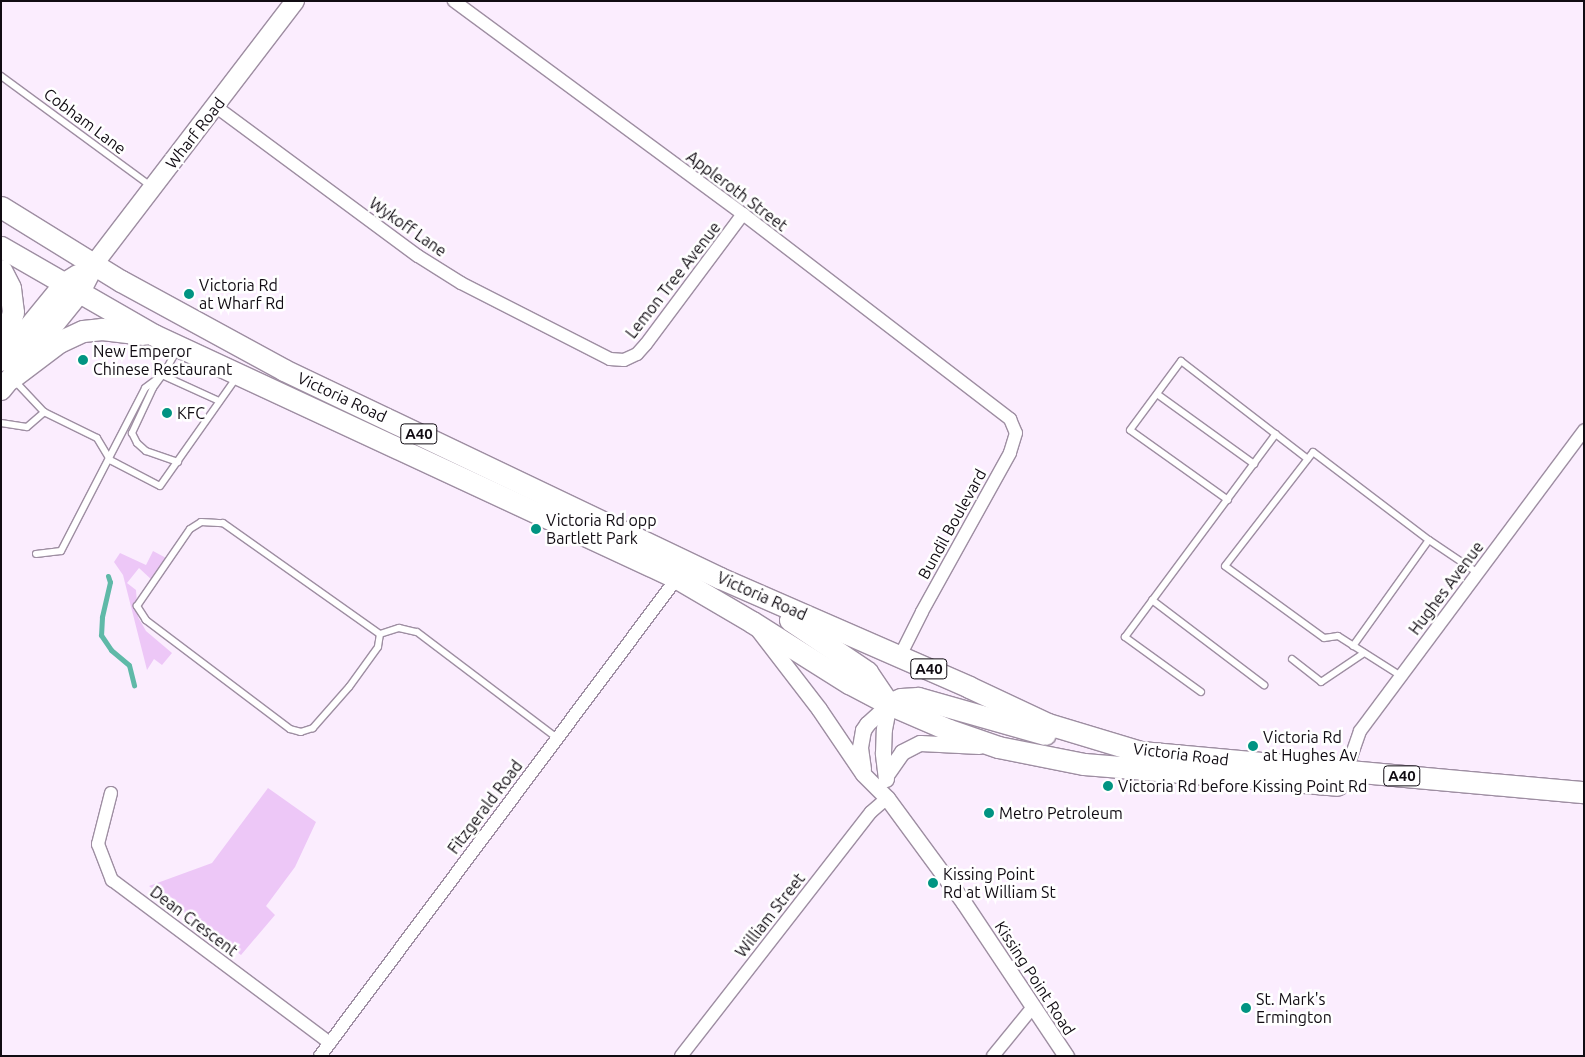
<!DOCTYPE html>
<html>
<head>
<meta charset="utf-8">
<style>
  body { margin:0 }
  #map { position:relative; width:1585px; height:1057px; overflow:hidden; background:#fbedfe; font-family:Ubuntu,sans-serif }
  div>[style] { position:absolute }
  .green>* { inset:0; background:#edc7f7 }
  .stream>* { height:5px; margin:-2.5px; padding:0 2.5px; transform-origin:2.5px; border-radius:2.5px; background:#5fb9a8 }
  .roads { filter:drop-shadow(1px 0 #9e8ea2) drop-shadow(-1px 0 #9e8ea2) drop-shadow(0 1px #9e8ea2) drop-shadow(0 -1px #9e8ea2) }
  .service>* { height:6px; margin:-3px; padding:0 3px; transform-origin:3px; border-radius:3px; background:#fff }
  .minor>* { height:12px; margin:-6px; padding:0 6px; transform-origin:6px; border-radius:6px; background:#fff }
  .tertiary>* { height:15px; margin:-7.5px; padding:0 7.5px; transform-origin:7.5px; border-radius:7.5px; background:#fff }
  .secondary>* { height:18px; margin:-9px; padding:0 9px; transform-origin:9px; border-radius:9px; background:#fff }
  .primary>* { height:20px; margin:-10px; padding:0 10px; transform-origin:10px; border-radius:10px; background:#fff }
  .trunk>* { height:21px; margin:-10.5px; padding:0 10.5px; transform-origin:10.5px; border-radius:10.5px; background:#fff }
  .dots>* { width:14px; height:14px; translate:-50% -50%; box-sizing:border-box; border:2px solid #fff; border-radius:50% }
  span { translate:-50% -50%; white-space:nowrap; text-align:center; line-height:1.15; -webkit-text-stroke:5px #fff; paint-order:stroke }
  .shield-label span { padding:1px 4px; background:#fff; border:1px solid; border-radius:4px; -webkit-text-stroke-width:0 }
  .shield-label { font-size:15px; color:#110c13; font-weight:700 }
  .street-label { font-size:16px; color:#110c13 }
  .poi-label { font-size:16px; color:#110c13 }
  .left { translate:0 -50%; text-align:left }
  .frame { position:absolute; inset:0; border:2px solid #110c13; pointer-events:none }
</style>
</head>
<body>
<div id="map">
  <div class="green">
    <div style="clip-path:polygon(153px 551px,168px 559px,153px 581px,139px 568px,127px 583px,136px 590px,138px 617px,146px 631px,172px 653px,162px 665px,154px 659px,147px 670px,123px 575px,114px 562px,120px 553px,146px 565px)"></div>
    <div style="clip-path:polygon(268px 788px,316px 822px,295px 867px,266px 906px,275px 915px,241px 955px,149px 886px,212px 863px)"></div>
  </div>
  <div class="stream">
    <div style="left:108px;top:576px;width:6px;rotate:72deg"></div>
    <div style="left:110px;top:582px;width:36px;rotate:103deg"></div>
    <div style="left:102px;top:617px;width:18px;rotate:93deg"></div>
    <div style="left:101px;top:635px;width:18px;rotate:56deg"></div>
    <div style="left:111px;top:650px;width:23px;rotate:40deg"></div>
    <div style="left:129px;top:665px;width:21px;rotate:76deg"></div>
  </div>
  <div class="roads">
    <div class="service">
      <div style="left:1px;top:76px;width:186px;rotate:36.3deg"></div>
      <div style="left:178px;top:348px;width:25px;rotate:119deg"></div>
      <div style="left:166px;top:370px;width:22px;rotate:126deg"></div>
      <div style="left:153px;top:388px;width:50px;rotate:115deg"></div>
      <div style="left:132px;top:433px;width:11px;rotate:63deg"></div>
      <div style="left:137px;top:443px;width:12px;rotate:42deg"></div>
      <div style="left:146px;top:451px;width:34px;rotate:19deg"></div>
      <div style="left:162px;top:375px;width:63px;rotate:24.5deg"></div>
      <div style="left:13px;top:379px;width:45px;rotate:46.8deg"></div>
      <div style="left:44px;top:412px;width:59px;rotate:26.1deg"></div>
      <div style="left:97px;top:438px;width:26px;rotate:59deg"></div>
      <div style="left:110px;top:460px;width:56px;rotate:27.5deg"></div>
      <div style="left:160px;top:486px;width:133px;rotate:-54.8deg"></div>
      <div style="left:1157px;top:394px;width:120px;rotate:35.8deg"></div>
      <div style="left:1px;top:423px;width:26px;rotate:9deg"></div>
      <div style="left:27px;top:427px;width:23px;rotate:-41deg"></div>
      <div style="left:1228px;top:500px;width:120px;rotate:-144.5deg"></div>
      <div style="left:1130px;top:430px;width:86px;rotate:-53.5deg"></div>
      <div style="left:1181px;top:361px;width:160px;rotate:37.7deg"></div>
      <div style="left:201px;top:522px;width:22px;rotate:3deg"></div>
      <div style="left:223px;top:523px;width:192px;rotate:35.3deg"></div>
      <div style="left:380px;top:634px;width:13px;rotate:99deg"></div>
      <div style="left:378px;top:647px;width:49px;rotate:125.9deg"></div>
      <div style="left:349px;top:687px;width:55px;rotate:131.3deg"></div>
      <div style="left:313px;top:728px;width:13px;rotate:162deg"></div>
      <div style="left:301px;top:732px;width:11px;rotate:-165deg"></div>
      <div style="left:290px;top:729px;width:181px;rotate:-142.9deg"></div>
      <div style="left:146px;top:620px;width:17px;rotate:-123deg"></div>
      <div style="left:137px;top:606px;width:93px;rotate:-55.5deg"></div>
      <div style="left:190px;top:529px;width:13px;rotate:-32deg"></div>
      <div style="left:36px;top:554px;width:25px;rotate:-7deg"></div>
      <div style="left:61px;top:551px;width:183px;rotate:-62.7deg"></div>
      <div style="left:145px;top:388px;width:21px;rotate:-37deg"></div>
      <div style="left:1152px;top:600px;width:141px;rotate:37.2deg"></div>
      <div style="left:380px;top:634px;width:20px;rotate:-18deg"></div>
      <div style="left:399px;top:628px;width:18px;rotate:13deg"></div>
      <div style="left:417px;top:632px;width:174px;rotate:37.1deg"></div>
      <div style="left:1353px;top:646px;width:130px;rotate:-54.4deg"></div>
      <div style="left:1292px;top:659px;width:37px;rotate:38deg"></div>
      <div style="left:1321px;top:682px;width:52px;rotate:-34deg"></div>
      <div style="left:1401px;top:676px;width:75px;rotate:-147.6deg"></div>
      <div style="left:1338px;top:636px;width:14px;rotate:172deg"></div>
      <div style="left:1324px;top:638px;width:122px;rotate:-144deg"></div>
      <div style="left:1225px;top:566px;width:144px;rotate:-52.3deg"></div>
      <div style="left:1313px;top:452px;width:146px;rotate:37.2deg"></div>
      <div style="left:1429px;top:540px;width:59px;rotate:34deg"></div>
      <div style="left:1201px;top:692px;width:94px;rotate:-144.1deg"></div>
      <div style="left:1125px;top:637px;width:253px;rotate:-53.4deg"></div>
    </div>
    <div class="minor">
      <div style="left:454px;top:1px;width:359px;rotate:36.4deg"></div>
      <div style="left:743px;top:214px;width:337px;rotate:37.5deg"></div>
      <div style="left:1010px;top:419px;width:15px;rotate:67deg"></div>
      <div style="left:1016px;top:433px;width:21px;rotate:107deg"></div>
      <div style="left:1010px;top:453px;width:182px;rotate:119deg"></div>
      <div style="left:922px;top:612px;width:49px;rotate:116.6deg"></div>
      <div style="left:215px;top:106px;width:252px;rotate:36.5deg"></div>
      <div style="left:418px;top:256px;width:51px;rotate:32.1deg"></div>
      <div style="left:461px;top:283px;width:167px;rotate:27deg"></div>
      <div style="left:610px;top:359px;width:14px;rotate:4deg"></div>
      <div style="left:624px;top:360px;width:14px;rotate:-25deg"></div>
      <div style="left:637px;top:354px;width:13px;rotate:-48deg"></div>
      <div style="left:646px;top:344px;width:162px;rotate:-53.3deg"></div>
      <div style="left:1346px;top:771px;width:42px;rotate:-70.7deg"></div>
      <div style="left:1360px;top:731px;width:375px;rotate:-53.3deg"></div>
      <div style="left:111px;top:793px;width:53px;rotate:104.3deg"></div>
      <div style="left:98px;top:844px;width:39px;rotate:69deg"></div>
      <div style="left:112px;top:880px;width:272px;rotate:36.8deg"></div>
      <div style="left:320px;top:1056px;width:597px;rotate:-53.25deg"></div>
      <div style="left:681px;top:1056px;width:309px;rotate:-52.1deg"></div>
      <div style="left:871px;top:812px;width:21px;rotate:-41deg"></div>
      <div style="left:993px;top:1056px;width:63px;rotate:-50.8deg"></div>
    </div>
    <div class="tertiary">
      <div style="left:759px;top:631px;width:98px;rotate:52.4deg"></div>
      <div style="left:819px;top:709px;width:78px;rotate:55.9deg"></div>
      <div style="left:863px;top:774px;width:34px;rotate:45deg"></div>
      <div style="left:887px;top:798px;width:130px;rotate:53.7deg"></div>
      <div style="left:964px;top:903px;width:184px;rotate:56.3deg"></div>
      <div style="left:863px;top:769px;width:22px;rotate:-98deg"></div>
      <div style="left:860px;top:747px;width:17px;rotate:-80deg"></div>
      <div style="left:863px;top:730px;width:7px;rotate:-56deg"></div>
      <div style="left:867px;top:724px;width:30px;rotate:-42deg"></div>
      <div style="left:886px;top:775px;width:28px;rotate:-55deg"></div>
      <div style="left:902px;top:752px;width:20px;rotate:-27deg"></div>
      <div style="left:920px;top:743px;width:59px;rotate:2.9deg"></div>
      <div style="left:886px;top:779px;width:26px;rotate:-97deg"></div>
      <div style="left:883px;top:753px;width:24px;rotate:-88deg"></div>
      <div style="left:884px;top:729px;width:25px;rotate:-79deg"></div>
    </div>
    <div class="secondary">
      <div style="left:94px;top:264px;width:331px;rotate:-52.6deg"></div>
    </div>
    <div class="primary">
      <div style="left:1px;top:361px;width:101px;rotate:-50.6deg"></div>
      <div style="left:65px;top:283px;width:15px;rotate:-32deg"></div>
      <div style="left:1px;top:390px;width:126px;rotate:-51.1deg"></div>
      <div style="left:80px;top:292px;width:31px;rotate:-63deg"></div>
    </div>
    <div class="trunk">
      <div style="left:1px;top:207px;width:141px;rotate:31.7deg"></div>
      <div style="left:121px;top:281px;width:186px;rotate:28.6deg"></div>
      <div style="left:284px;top:370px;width:483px;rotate:25.5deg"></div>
      <div style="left:720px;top:578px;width:272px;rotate:23.6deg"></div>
      <div style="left:969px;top:687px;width:87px;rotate:25.1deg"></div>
      <div style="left:1048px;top:724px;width:97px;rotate:16.8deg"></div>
      <div style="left:1141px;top:752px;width:445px;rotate:5.2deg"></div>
      <div style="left:1px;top:247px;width:177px;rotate:29.9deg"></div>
      <div style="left:154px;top:335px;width:577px;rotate:24.92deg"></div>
      <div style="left:677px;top:578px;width:87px;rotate:30.4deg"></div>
      <div style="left:752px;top:622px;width:115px;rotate:32.2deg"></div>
      <div style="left:849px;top:683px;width:45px;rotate:27.7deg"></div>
      <div style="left:889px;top:704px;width:65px;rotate:23.4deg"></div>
      <div style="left:949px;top:730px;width:52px;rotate:19.1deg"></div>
      <div style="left:998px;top:747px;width:88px;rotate:11.2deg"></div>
      <div style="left:1084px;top:764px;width:254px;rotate:4.7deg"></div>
      <div style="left:1px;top:270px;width:20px;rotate:63deg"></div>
      <div style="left:10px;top:288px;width:24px;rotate:83deg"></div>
      <div style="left:13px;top:312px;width:41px;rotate:107.1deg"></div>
      <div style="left:11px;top:378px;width:60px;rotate:-36.9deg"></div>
      <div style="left:59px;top:342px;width:26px;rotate:-25deg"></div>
      <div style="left:83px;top:331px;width:19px;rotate:-6deg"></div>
      <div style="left:102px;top:329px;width:42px;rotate:6.8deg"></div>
      <div style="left:790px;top:620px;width:93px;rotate:34deg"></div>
      <div style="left:867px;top:672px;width:36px;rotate:56deg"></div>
      <div style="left:889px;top:704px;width:13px;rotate:-23deg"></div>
      <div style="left:901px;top:699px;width:17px;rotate:-3deg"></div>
      <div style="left:918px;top:698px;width:132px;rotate:15.8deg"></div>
    </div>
  </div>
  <div class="dots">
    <div style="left:189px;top:294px;background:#019482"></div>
    <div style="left:83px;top:360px;background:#019482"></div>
    <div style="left:167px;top:413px;background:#019482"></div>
    <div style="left:536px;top:529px;background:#019482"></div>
    <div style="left:1253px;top:746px;background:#019482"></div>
    <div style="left:1108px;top:786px;background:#019482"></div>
    <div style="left:989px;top:813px;background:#019482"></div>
    <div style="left:933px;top:883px;background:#019482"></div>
    <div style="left:1246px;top:1008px;background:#019482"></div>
  </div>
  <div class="shield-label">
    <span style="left:419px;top:434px">A40</span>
    <span style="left:929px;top:669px">A40</span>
    <span style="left:1402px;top:776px">A40</span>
  </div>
  <div class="street-label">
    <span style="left:85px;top:121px;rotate:37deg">Cobham Lane</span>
    <span style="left:195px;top:133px;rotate:-52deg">Wharf Road</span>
    <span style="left:737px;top:191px;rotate:37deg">Appleroth Street</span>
    <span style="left:408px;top:227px;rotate:35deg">Wykoff Lane</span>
    <span style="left:673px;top:280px;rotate:-52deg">Lemon Tree Avenue</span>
    <span style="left:342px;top:397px;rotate:25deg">Victoria Road</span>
    <span style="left:952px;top:524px;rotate:-61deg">Bundil Boulevard</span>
    <span style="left:1446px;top:588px;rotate:-53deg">Hughes Avenue</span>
    <span style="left:762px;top:596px;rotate:24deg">Victoria Road</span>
    <span style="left:1181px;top:754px;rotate:7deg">Victoria Road</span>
    <span style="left:485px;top:807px;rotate:-53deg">Fitzgerald Road</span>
    <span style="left:770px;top:915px;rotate:-52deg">William Street</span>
    <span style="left:194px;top:921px;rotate:37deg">Dean Crescent</span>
    <span style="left:1035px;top:978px;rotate:57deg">Kissing Point Road</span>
  </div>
  <div class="poi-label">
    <span class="left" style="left:199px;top:294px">Victoria Rd<br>at Wharf Rd</span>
    <span class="left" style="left:93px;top:360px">New Emperor<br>Chinese Restaurant</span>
    <span class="left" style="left:177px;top:413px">KFC</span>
    <span class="left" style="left:546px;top:529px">Victoria Rd opp<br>Bartlett Park</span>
    <span class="left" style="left:1263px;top:746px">Victoria Rd<br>at Hughes Av</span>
    <span class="left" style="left:1118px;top:786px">Victoria Rd before Kissing Point Rd</span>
    <span class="left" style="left:999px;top:813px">Metro Petroleum</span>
    <span class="left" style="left:943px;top:883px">Kissing Point<br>Rd at William St</span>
    <span class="left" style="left:1256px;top:1008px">St. Mark's<br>Ermington</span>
  </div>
  <div class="frame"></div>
</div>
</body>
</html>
